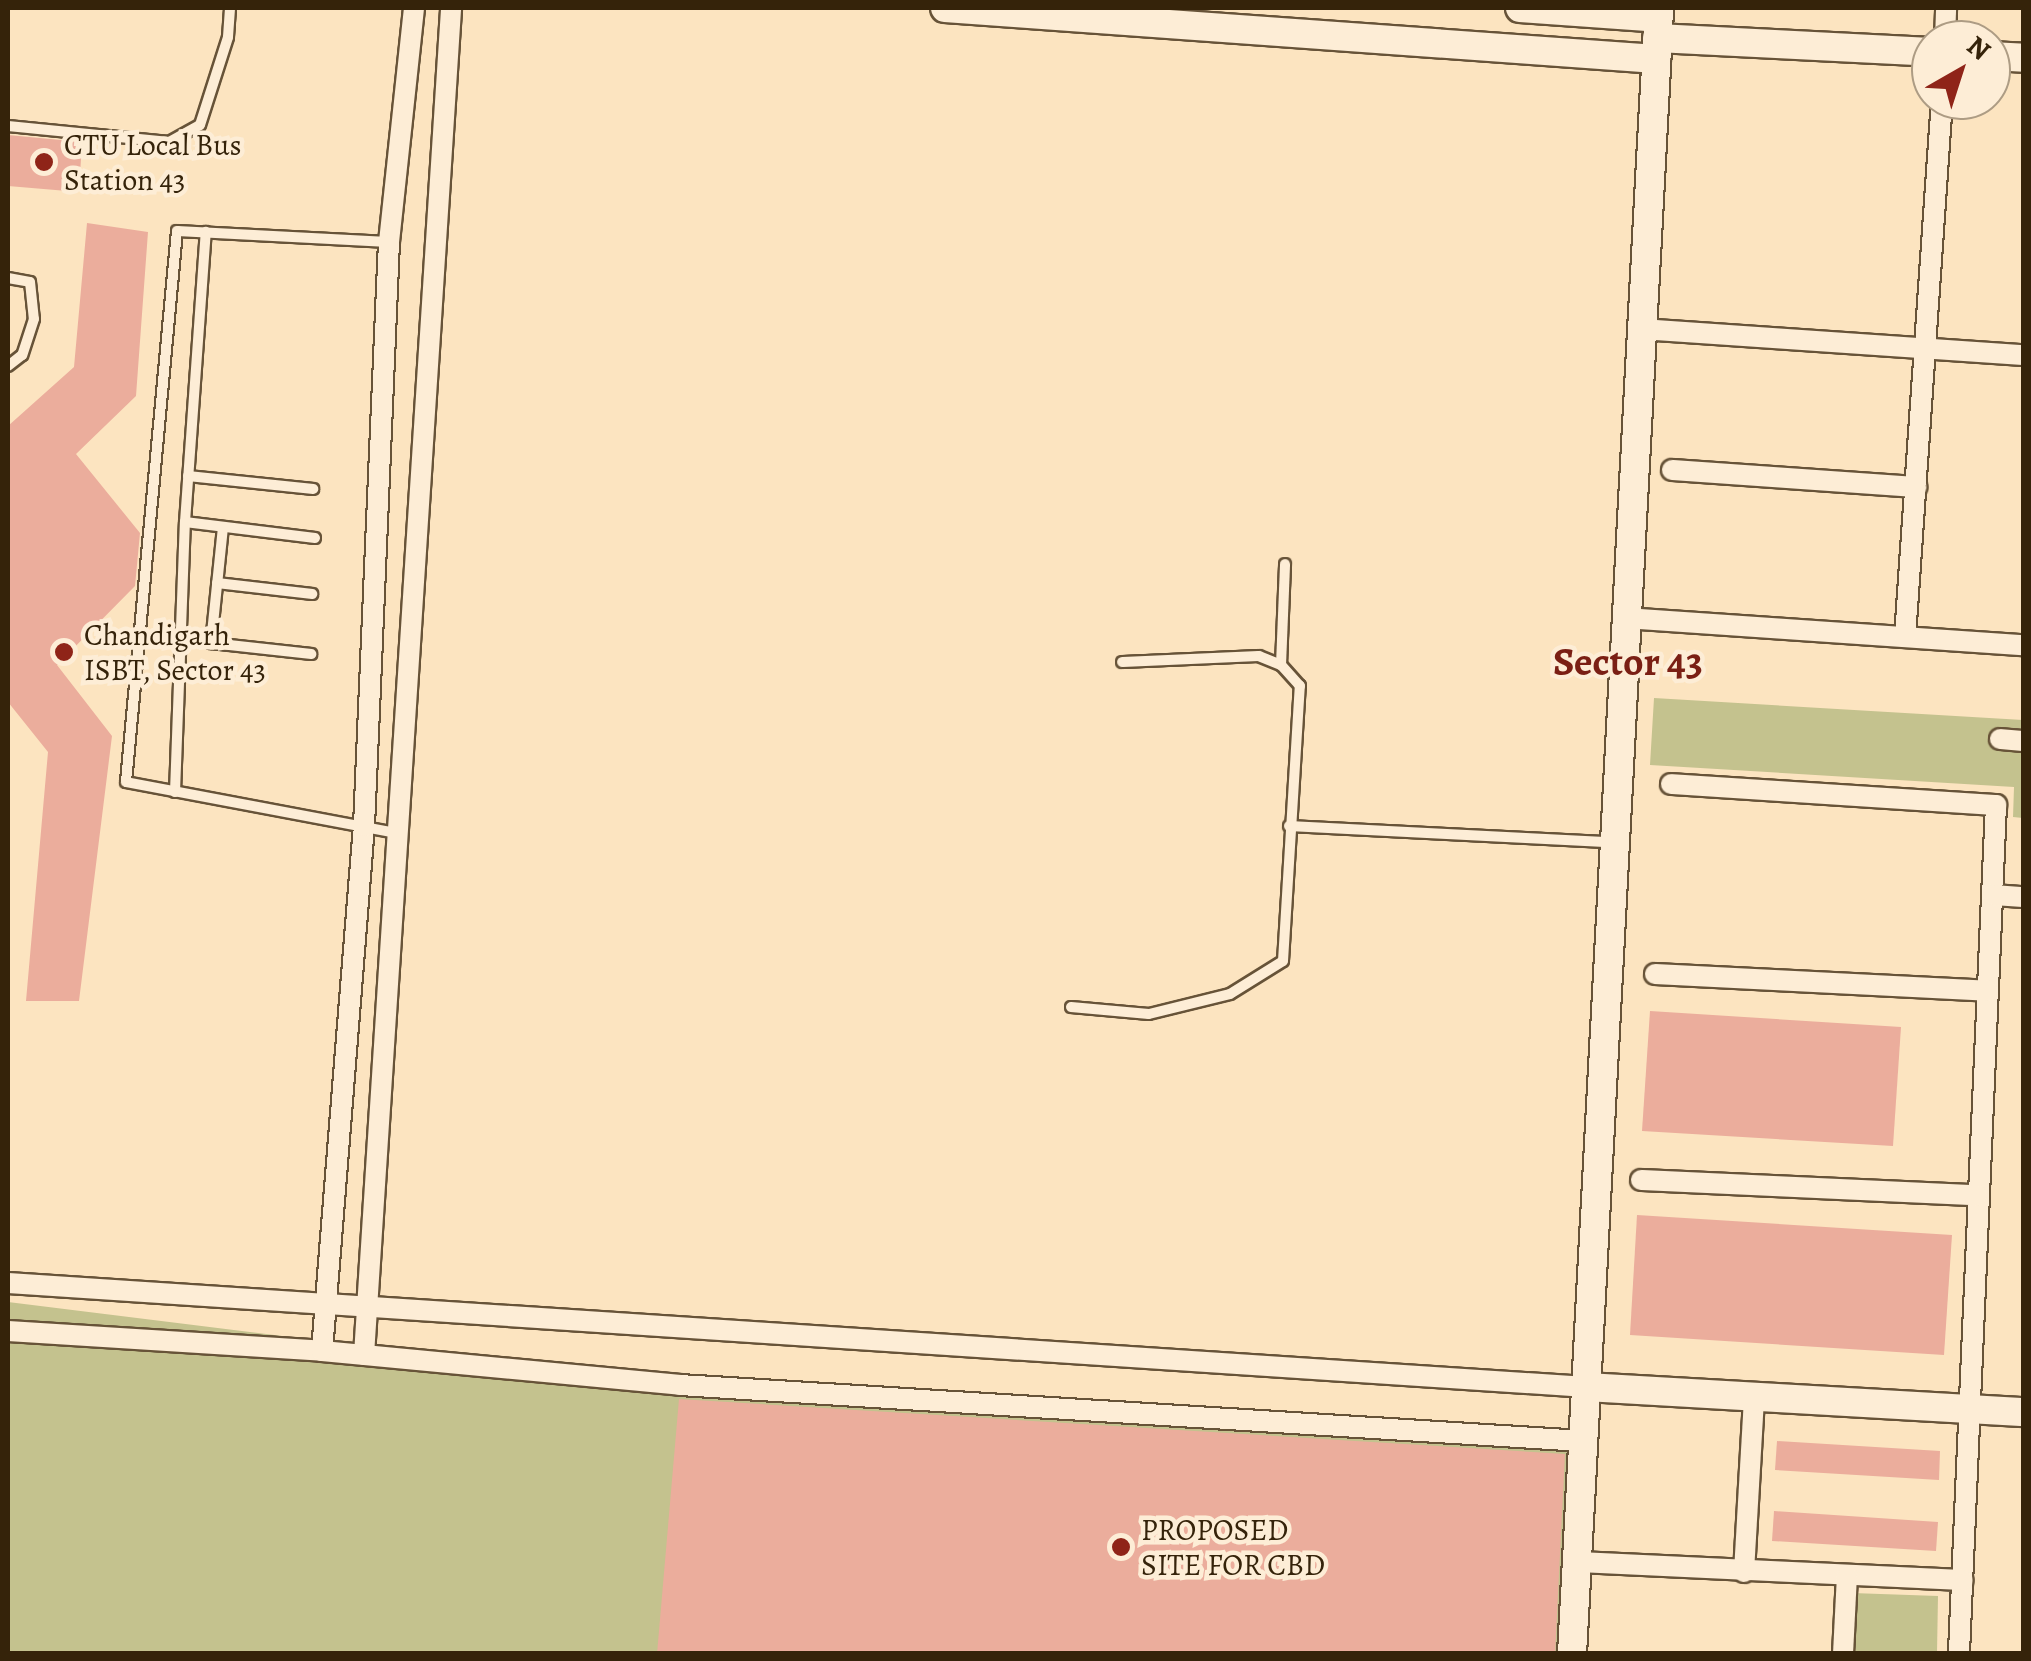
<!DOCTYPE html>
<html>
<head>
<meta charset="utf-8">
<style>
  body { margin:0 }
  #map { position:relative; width:2031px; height:1661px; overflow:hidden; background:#fce4c0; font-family:Alegreya,serif }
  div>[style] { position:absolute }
  .green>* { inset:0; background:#c4c28e }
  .building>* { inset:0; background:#ebad9c }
  .roads { filter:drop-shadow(2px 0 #675338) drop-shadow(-2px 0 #675338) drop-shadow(0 2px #675338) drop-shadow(0 -2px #675338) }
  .lane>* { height:10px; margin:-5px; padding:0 5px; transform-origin:5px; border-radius:5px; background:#fdedd6 }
  .street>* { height:20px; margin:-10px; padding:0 10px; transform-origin:10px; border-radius:10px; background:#fdedd6 }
  .secondary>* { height:28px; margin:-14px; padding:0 14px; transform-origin:14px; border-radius:14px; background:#fdedd6 }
  .dots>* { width:28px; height:28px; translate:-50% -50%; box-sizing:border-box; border:5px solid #fdedd6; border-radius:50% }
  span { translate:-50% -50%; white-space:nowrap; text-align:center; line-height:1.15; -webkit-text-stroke:9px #fdedd6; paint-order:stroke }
  .poi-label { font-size:30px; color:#35230a }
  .left { translate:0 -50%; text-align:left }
  .district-label { font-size:40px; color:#7a1f14; font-weight:700 }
  .frame { position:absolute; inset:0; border:10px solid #35230a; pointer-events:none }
  .north { position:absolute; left:1911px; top:20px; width:100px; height:100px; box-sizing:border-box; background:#fdedd6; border:2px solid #ad9c84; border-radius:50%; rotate:39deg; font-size:28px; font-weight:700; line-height:40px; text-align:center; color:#35230a }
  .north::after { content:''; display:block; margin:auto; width:35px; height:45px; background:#8f2418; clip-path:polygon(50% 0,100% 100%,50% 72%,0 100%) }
</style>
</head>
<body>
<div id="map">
  <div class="green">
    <div style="clip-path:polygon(1654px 698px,2023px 720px,2023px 818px,2013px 817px,2014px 787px,1650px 765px)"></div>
    <div style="clip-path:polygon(8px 1302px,680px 1385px,1582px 1441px,1572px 1653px,8px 1654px)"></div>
    <div style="clip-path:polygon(1852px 1593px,1938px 1596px,1937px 1653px,1850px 1654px)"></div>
  </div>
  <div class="building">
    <div style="clip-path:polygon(8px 135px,82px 142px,79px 192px,8px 186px)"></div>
    <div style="clip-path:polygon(87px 223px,148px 232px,136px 396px,76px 454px,140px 533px,135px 586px,57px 665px,112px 736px,79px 1001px,26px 1001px,48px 752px,8px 702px,8px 426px,74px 367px)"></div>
    <div style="clip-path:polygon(1650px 1011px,1901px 1027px,1893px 1146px,1642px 1131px)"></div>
    <div style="clip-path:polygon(1637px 1215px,1952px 1235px,1944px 1355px,1630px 1335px)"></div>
    <div style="clip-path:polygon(679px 1399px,1565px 1454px,1555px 1654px,657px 1654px)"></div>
    <div style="clip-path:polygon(1777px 1441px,1940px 1451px,1939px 1480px,1775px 1470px)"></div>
    <div style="clip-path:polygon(1774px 1511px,1938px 1522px,1936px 1551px,1772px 1541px)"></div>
  </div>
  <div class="roads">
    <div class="lane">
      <div style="left:8px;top:126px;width:162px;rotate:5.7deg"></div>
      <div style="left:169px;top:142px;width:35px;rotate:-29deg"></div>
      <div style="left:200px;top:125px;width:92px;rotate:-72.3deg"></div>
      <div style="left:228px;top:37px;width:29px;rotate:-86deg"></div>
      <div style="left:388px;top:242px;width:211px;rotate:-177deg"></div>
      <div style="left:177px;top:231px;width:553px;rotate:95.29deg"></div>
      <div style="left:126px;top:782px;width:276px;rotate:10.7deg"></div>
      <div style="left:8px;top:278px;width:22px;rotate:10deg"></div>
      <div style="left:30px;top:282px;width:37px;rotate:84deg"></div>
      <div style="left:34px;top:319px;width:38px;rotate:108deg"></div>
      <div style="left:22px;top:355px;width:18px;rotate:142deg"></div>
      <div style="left:188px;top:476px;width:126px;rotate:5.9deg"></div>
      <div style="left:185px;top:522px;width:131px;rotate:7deg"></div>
      <div style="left:223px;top:527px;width:117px;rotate:95.9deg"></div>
      <div style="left:211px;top:643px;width:101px;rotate:6.3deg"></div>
      <div style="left:217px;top:583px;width:96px;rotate:6.6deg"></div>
      <div style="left:1281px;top:665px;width:101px;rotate:-87.7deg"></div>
      <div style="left:175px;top:792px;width:270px;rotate:-87.9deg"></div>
      <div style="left:185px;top:522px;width:291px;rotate:-85.9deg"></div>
      <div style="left:1289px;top:826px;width:321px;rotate:2.9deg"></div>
      <div style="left:1071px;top:1007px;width:78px;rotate:5.1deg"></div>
      <div style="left:1149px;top:1014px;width:83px;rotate:-13.9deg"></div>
      <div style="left:1230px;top:994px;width:62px;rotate:-31.9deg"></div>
      <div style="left:1283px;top:961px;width:276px;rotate:-86.5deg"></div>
      <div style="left:1300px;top:686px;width:28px;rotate:-132deg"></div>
      <div style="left:1281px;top:665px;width:24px;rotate:-158deg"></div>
      <div style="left:1259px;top:656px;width:137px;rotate:177.5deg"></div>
    </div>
    <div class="street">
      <div style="left:1945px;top:40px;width:32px;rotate:-88deg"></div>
      <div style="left:1640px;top:329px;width:385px;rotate:3.9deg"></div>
      <div style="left:1672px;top:470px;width:245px;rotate:4deg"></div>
      <div style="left:1624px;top:618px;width:401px;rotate:3.9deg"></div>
      <div style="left:1905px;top:637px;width:538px;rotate:-86.06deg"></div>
      <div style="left:2000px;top:739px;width:24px;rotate:5deg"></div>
      <div style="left:1671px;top:784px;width:326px;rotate:3.7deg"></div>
      <div style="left:1996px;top:805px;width:850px;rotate:92.5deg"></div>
      <div style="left:1993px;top:895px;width:31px;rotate:4deg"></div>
      <div style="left:1655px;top:974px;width:333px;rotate:2.9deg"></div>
      <div style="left:1641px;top:1180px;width:336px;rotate:2.6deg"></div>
      <div style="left:8px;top:1283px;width:1582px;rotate:3.77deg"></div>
      <div style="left:8px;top:1331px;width:315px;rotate:3.6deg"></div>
      <div style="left:322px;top:1351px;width:360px;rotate:5.4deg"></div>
      <div style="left:680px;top:1385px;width:904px;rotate:3.55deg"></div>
      <div style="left:322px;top:1351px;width:527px;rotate:-85.43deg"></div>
      <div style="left:364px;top:826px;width:585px;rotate:-87.55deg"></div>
      <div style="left:389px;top:242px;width:235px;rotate:-83.9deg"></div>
      <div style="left:364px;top:1355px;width:1350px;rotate:-86.3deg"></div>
      <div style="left:1578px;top:1562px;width:385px;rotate:2.7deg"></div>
      <div style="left:1744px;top:1572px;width:171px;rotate:-86.7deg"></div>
      <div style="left:1843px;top:1654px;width:78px;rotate:-87.1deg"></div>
    </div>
    <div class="secondary">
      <div style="left:945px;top:8px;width:713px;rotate:4.1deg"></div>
      <div style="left:1520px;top:8px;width:138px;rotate:4.1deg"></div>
      <div style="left:1657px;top:38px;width:274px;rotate:2.9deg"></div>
      <div style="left:1991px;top:56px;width:33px;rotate:3deg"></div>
      <div style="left:1587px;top:1387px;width:438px;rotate:3.3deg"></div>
      <div style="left:1572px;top:1654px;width:1648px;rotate:-86.97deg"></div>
    </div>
  </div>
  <div class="dots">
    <div style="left:44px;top:162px;background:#8f2418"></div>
    <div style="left:64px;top:652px;background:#8f2418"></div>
    <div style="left:1121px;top:1547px;background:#8f2418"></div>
  </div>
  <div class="poi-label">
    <span class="left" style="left:64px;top:162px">CTU Local Bus<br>Station 43</span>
    <span class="left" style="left:84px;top:652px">Chandigarh<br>ISBT, Sector 43</span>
    <span class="left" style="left:1141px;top:1547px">PROPOSED<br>SITE FOR CBD</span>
  </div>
  <div class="district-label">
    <span style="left:1628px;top:662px">Sector 43</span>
  </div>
  <div class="frame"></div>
  <div class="north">N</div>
</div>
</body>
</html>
